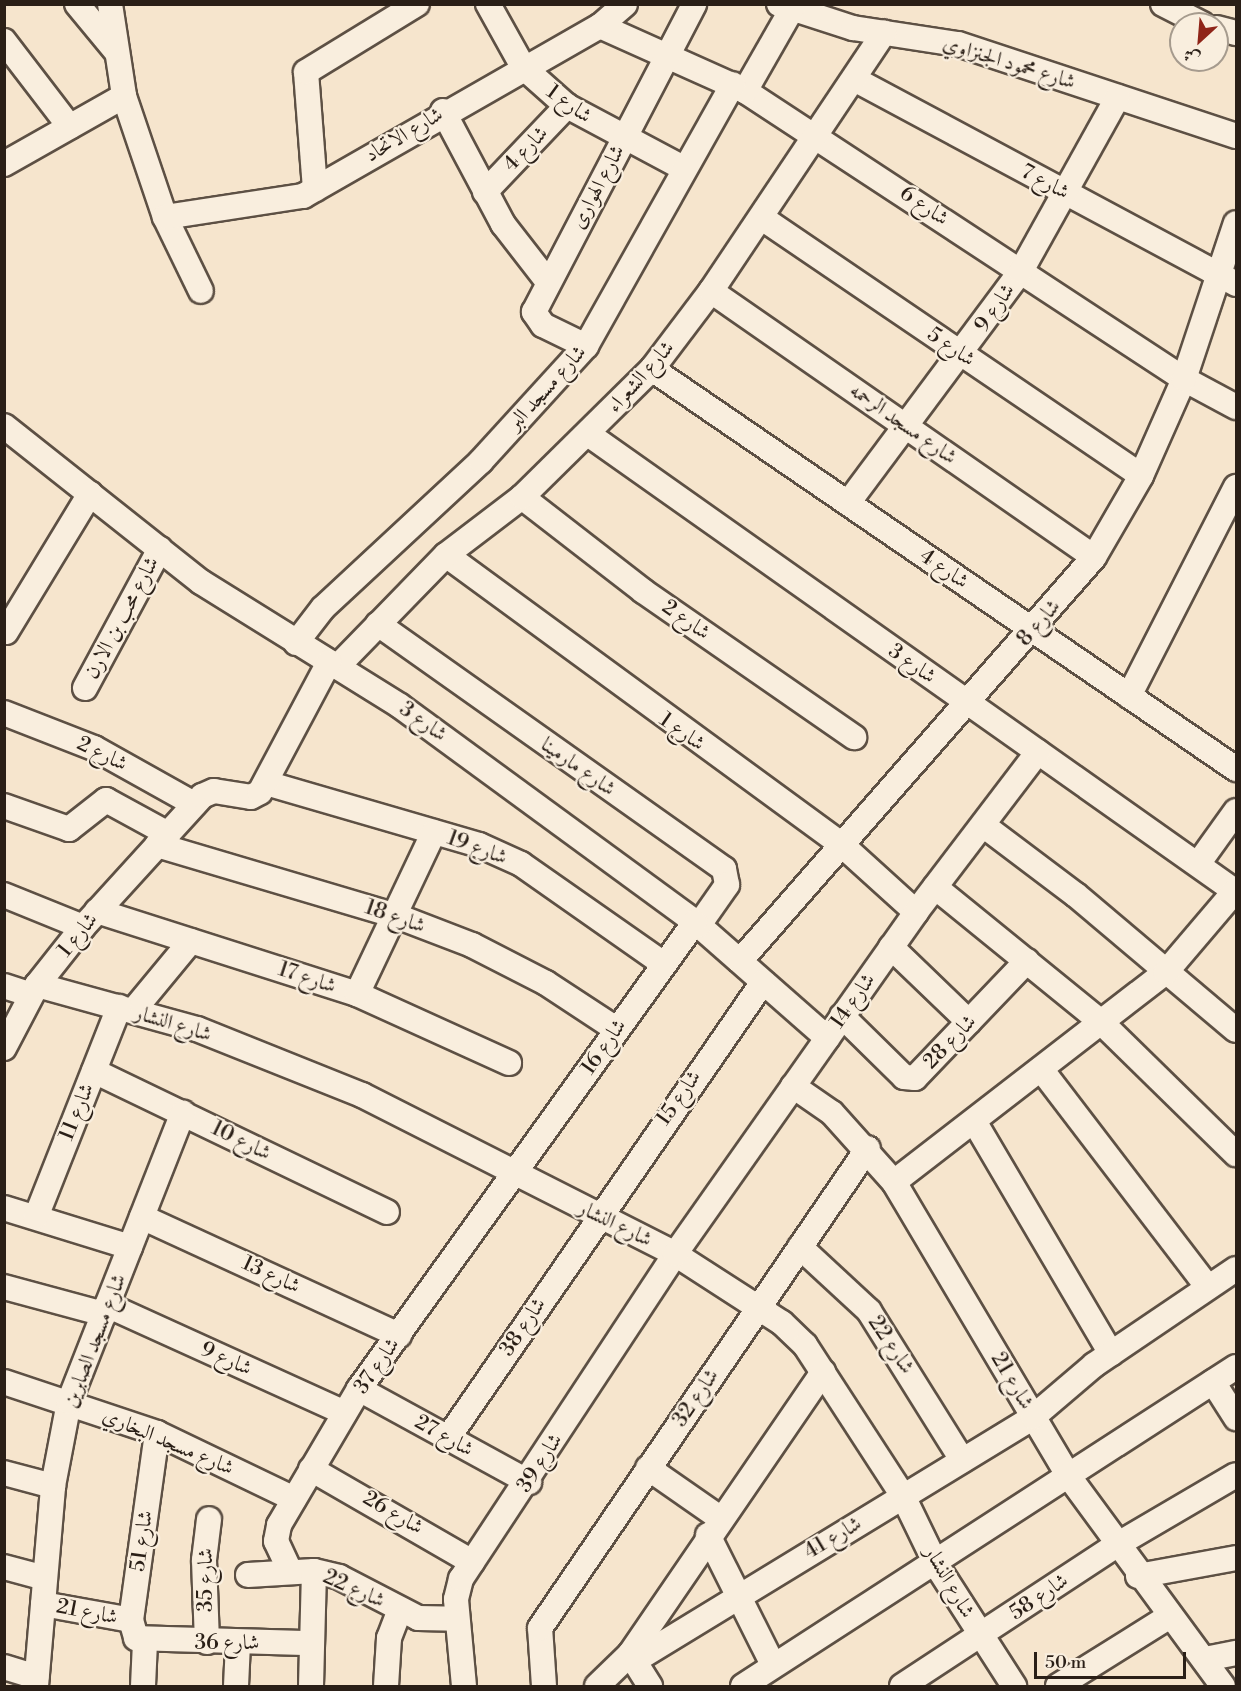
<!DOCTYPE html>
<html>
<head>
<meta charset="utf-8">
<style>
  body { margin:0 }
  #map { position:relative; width:1241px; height:1691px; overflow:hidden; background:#f6e5cd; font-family:"Libre Bodoni",Amiri,serif }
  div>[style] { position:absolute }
  .roads { filter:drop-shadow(2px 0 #5d5044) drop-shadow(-2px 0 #5d5044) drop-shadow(0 2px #5d5044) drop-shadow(0 -2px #5d5044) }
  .minor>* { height:24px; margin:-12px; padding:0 12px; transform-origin:12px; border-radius:12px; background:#f9eede }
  span { translate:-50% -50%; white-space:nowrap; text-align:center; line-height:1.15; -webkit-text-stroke:4.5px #f9eede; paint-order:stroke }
  .street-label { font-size:21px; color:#2a1f17 }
  .frame { position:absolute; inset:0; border:6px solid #2a1f17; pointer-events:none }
  .north { position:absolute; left:1169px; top:12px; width:60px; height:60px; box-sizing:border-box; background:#f9eede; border:2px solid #a69b8e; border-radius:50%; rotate:206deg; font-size:16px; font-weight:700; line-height:24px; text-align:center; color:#2a1f17 }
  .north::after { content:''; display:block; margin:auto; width:21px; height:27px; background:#8f2418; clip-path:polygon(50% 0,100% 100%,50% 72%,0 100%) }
  .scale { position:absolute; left:1034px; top:1652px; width:152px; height:27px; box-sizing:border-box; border:3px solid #2a1f17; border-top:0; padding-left:8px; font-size:18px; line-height:21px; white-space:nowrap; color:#2a1f17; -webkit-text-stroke:4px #f9eede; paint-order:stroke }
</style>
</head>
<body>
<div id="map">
  <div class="roads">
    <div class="minor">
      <div style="left:77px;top:4px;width:60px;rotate:50.4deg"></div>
      <div style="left:110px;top:4px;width:93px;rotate:81.3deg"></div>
      <div style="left:124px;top:96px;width:128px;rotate:71.3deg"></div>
      <div style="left:165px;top:217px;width:82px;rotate:64.1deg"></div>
      <div style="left:488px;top:4px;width:72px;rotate:60.9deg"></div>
      <div style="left:523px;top:67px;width:59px;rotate:41.6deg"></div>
      <div style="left:567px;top:106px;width:132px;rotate:28.1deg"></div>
      <div style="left:779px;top:4px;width:78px;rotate:18deg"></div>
      <div style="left:853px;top:28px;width:106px;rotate:8.7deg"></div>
      <div style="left:958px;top:44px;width:293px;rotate:18.3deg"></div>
      <div style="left:1163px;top:4px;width:44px;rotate:27.1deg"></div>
      <div style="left:600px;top:26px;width:159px;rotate:24.1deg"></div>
      <div style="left:745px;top:91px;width:525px;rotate:33.27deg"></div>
      <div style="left:1184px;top:379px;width:59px;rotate:28.3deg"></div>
      <div style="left:1217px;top:28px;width:20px;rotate:15deg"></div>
      <div style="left:4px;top:41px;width:108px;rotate:52.5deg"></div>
      <div style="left:854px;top:79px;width:434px;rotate:28.2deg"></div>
      <div style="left:745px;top:91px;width:95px;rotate:-60.2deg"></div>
      <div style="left:443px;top:111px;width:128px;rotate:62deg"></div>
      <div style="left:503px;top:224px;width:73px;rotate:52.2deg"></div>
      <div style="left:4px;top:164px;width:138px;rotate:-29.5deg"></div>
      <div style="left:315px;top:189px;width:117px;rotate:-94.4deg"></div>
      <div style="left:306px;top:72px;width:130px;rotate:-31.5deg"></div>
      <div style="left:485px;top:192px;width:119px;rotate:-46.4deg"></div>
      <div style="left:165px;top:217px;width:140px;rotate:-8.7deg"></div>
      <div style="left:303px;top:196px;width:342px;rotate:-29.8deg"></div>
      <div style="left:600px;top:26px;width:33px;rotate:-41deg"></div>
      <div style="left:762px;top:218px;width:458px;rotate:34.2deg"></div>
      <div style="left:711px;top:291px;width:466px;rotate:34.8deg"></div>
      <div style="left:586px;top:346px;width:48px;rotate:-154deg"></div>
      <div style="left:543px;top:325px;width:16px;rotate:-125deg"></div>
      <div style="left:534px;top:312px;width:347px;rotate:-62.5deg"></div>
      <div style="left:652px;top:369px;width:708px;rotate:34.41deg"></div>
      <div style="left:4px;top:426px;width:251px;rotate:38.4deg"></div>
      <div style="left:201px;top:582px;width:234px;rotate:31.9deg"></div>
      <div style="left:400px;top:706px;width:366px;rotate:36.2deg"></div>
      <div style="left:695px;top:922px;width:176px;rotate:41.3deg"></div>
      <div style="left:588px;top:434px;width:794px;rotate:35.25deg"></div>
      <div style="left:522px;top:497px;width:153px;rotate:37.8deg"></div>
      <div style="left:643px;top:591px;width:257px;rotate:34.7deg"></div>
      <div style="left:848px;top:503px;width:289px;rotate:-53.3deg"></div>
      <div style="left:1021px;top:271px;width:199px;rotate:-60.9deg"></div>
      <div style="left:446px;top:555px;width:491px;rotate:36.2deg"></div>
      <div style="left:842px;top:845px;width:100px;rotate:42.2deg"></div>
      <div style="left:378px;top:624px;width:424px;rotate:35.3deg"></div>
      <div style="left:724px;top:869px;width:16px;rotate:79deg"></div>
      <div style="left:727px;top:885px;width:49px;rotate:125deg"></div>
      <div style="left:6px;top:632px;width:162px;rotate:-58.7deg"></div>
      <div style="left:296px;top:643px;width:44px;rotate:-52.4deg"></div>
      <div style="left:323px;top:608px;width:216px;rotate:-42.9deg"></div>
      <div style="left:481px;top:461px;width:156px;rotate:-47.6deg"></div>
      <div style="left:586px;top:346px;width:300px;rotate:-60.7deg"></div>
      <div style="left:337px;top:667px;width:156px;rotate:-45.8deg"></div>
      <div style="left:446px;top:555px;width:96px;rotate:-37.3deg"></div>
      <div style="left:522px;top:497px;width:182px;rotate:-44.6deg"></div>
      <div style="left:652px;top:369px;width:98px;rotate:-52.9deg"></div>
      <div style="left:711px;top:291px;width:311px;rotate:-56.2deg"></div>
      <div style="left:85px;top:688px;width:158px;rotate:-61.7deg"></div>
      <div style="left:1129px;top:696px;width:235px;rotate:-62.9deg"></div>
      <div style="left:4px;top:713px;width:97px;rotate:21.3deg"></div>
      <div style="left:94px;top:748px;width:115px;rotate:29.2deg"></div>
      <div style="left:266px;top:783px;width:222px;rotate:16.2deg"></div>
      <div style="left:479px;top:845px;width:46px;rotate:24.3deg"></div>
      <div style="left:521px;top:864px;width:174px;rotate:35deg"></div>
      <div style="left:4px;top:806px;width:69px;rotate:19.5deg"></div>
      <div style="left:69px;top:829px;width:47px;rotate:-38.1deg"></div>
      <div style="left:106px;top:800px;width:71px;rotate:28.7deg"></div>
      <div style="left:983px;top:825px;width:116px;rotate:37deg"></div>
      <div style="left:1076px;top:895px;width:209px;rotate:40.2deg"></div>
      <div style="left:157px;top:845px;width:247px;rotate:16.5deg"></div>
      <div style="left:394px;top:915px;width:84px;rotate:21deg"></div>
      <div style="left:472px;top:945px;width:83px;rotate:27.2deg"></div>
      <div style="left:546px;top:983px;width:84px;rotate:33.3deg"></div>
      <div style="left:1198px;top:864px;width:65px;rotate:-54.4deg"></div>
      <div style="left:935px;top:887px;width:214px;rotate:39.1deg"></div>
      <div style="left:1101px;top:1022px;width:189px;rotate:44.4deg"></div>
      <div style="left:4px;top:895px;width:85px;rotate:22.1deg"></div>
      <div style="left:97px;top:911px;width:273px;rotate:17.7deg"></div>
      <div style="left:357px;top:994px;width:167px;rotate:24.4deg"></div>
      <div style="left:891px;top:947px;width:108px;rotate:43.9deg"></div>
      <div style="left:740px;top:961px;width:537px;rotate:-48.77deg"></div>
      <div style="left:1094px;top:557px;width:94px;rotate:-59.9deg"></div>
      <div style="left:1141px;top:476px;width:106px;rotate:-66.1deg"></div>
      <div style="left:1184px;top:379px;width:164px;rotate:-71.6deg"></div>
      <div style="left:37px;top:985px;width:166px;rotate:15.4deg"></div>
      <div style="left:197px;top:1029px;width:178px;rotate:21.8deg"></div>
      <div style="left:362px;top:1095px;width:351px;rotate:26.9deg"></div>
      <div style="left:675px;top:1254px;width:127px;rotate:32.8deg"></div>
      <div style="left:782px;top:1323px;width:32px;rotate:44deg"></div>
      <div style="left:805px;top:1345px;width:180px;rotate:57deg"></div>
      <div style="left:903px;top:1496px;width:78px;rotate:64.1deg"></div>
      <div style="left:937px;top:1566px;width:143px;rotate:57.3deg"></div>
      <div style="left:4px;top:986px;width:28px;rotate:18deg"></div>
      <div style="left:357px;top:994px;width:179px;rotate:-64.6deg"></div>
      <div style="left:133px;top:1011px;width:91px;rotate:-50.4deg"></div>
      <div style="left:842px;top:1016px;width:87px;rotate:44.5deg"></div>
      <div style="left:904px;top:1077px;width:11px;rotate:5deg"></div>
      <div style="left:915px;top:1078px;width:162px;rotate:-46.3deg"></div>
      <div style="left:4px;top:1048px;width:71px;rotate:-62.4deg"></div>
      <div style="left:37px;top:985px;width:74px;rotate:-51.6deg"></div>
      <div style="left:83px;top:927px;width:177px;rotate:-47.7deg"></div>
      <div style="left:202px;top:796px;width:13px;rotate:-23deg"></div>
      <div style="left:214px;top:791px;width:37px;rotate:9deg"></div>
      <div style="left:251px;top:797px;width:10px;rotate:-29deg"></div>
      <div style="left:260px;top:792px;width:147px;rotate:-62deg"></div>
      <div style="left:1041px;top:1069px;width:273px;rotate:52.6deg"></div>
      <div style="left:94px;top:1071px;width:325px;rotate:25.7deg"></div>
      <div style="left:793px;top:1086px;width:47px;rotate:34.7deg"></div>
      <div style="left:832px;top:1113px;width:93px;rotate:48.1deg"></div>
      <div style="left:894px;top:1182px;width:344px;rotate:59.3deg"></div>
      <div style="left:1070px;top:1478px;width:258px;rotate:53.7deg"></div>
      <div style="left:974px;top:1121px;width:270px;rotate:59.5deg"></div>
      <div style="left:894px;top:1182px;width:344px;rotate:-37.7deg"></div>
      <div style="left:1166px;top:972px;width:106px;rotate:-49.6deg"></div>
      <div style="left:4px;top:1208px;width:132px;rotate:17.2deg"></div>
      <div style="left:36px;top:1217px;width:226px;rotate:-68.4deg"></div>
      <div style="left:142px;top:1217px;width:283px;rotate:24.7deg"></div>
      <div style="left:800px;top:1247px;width:94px;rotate:42.8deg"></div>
      <div style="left:869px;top:1311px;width:176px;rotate:58deg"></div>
      <div style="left:4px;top:1287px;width:104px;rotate:15.1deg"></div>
      <div style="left:107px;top:1305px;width:261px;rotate:24.4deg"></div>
      <div style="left:4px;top:1382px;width:161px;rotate:18.4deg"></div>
      <div style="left:157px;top:1433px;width:152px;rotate:25.7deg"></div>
      <div style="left:1213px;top:1382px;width:43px;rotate:57.4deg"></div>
      <div style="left:359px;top:1389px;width:194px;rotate:28.7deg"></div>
      <div style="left:157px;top:1433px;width:189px;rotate:97.9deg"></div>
      <div style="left:131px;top:1620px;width:19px;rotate:74deg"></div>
      <div style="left:136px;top:1638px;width:173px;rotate:1.7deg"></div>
      <div style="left:448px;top:1438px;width:554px;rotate:-55.36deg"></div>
      <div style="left:648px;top:1468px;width:88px;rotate:34.8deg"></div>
      <div style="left:311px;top:1469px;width:186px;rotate:30deg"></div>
      <div style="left:4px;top:1473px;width:51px;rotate:14.9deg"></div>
      <div style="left:708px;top:1535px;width:145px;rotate:63.4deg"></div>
      <div style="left:4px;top:1567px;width:42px;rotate:15deg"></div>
      <div style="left:290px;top:1571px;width:33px;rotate:-115deg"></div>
      <div style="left:276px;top:1541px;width:16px;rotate:-79deg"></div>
      <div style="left:279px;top:1525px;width:158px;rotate:-59.5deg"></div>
      <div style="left:359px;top:1389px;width:575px;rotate:-54.27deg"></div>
      <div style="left:248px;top:1575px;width:66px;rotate:-3.5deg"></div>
      <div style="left:314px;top:1571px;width:26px;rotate:13deg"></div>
      <div style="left:339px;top:1577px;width:89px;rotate:27.4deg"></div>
      <div style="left:418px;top:1618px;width:39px;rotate:1deg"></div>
      <div style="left:1138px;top:1576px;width:100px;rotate:-10.4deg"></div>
      <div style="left:43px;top:1604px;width:89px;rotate:10.3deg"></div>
      <div style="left:207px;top:1642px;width:82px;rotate:-92.1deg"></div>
      <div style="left:204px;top:1560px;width:41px;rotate:-83deg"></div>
      <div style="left:630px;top:1654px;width:38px;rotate:58deg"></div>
      <div style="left:1205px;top:1659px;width:32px;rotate:-11deg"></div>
      <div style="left:634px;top:1661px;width:468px;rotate:-31.4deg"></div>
      <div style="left:1033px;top:1417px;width:80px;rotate:-40.4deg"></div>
      <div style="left:1094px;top:1365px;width:171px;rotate:-34.1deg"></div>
      <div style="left:4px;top:1667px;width:34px;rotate:17deg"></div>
      <div style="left:36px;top:1686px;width:201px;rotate:-85.1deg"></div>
      <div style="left:53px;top:1486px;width:86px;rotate:-79.2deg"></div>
      <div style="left:69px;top:1402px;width:311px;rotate:-68.5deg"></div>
      <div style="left:143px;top:1686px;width:44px;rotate:-87.4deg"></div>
      <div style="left:236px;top:1686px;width:43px;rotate:-87.3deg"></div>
      <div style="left:311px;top:1686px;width:115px;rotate:-88.5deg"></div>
      <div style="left:386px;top:1686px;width:48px;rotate:-86.4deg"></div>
      <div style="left:389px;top:1638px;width:30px;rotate:-69deg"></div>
      <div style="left:464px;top:1686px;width:87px;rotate:-95.3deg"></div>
      <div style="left:456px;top:1599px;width:21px;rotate:-76deg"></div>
      <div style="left:461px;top:1579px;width:389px;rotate:-56.6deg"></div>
      <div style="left:675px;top:1254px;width:418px;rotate:-54.8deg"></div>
      <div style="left:916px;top:912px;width:201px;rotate:-52.7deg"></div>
      <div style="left:544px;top:1686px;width:58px;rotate:-93.9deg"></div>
      <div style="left:540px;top:1628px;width:581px;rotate:-55.65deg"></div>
      <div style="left:597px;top:1686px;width:46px;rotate:-44.1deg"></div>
      <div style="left:630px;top:1654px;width:342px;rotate:-55.6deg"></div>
      <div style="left:743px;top:1686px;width:587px;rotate:-32.91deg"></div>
      <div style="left:902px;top:1686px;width:255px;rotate:-33.3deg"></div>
      <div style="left:1115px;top:1546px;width:140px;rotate:-30.4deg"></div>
      <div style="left:1058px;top:1686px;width:132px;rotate:-32deg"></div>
    </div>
  </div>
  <div class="street-label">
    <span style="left:1009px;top:63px;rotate:17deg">شارع محمود الجنزاوي</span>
    <span style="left:569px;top:104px;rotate:36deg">شارع 1</span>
    <span style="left:404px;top:135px;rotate:-31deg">شارع الاتحاد</span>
    <span style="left:526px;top:149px;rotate:-46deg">شارع 4</span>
    <span style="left:1045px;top:182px;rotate:28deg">شارع 7</span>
    <span style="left:598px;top:187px;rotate:-62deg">شارع الهوارى</span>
    <span style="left:924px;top:206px;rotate:34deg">شارع 6</span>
    <span style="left:995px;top:308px;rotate:-55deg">شارع 9</span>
    <span style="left:951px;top:347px;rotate:34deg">شارع 5</span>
    <span style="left:641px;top:377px;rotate:-48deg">شارع الشعراء</span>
    <span style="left:547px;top:388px;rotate:-48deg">شارع مسجد البر</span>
    <span style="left:903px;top:424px;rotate:35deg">شارع مسجد الرحمه</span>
    <span style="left:944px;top:569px;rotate:34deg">شارع 4</span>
    <span style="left:122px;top:618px;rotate:-62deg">شارع محب بن الارن</span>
    <span style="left:686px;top:620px;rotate:35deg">شارع 2</span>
    <span style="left:1039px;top:623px;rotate:-49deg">شارع 8</span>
    <span style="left:912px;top:664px;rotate:35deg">شارع 3</span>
    <span style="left:423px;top:722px;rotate:35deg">شارع 3</span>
    <span style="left:682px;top:732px;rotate:35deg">شارع 1</span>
    <span style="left:102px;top:754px;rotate:26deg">شارع 2</span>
    <span style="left:578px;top:767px;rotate:35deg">شارع مارمينا</span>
    <span style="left:477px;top:848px;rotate:20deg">شارع 19</span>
    <span style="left:395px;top:917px;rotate:19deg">شارع 18</span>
    <span style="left:78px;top:935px;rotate:-51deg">شارع 1</span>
    <span style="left:307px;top:978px;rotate:18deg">شارع 17</span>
    <span style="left:853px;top:1001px;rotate:-55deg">شارع 14</span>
    <span style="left:173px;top:1024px;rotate:17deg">شارع النشار</span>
    <span style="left:950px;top:1042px;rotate:-46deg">شارع 28</span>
    <span style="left:604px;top:1047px;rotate:-55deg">شارع 16</span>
    <span style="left:679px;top:1098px;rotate:-55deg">شارع 15</span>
    <span style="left:77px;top:1112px;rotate:-68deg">شارع 11</span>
    <span style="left:241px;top:1141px;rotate:26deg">شارع 10</span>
    <span style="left:615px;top:1224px;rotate:26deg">شارع النشار</span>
    <span style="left:271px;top:1275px;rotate:25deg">شارع 13</span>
    <span style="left:523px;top:1327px;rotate:-56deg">شارع 38</span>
    <span style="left:95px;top:1341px;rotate:-69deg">شارع مسجد الصابرين</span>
    <span style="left:891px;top:1345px;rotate:56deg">شارع 22</span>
    <span style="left:226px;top:1359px;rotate:24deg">شارع 9</span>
    <span style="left:377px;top:1366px;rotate:-55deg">شارع 37</span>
    <span style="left:1012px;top:1381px;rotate:59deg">شارع 21</span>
    <span style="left:696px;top:1398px;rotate:-56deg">شارع 32</span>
    <span style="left:444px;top:1436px;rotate:29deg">شارع 27</span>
    <span style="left:168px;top:1442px;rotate:23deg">شارع مسجد البخاري</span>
    <span style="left:540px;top:1463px;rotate:-57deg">شارع 39</span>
    <span style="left:393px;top:1513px;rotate:30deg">شارع 26</span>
    <span style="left:833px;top:1538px;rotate:-31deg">شارع 41</span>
    <span style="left:142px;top:1541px;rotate:-82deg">شارع 51</span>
    <span style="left:206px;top:1580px;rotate:-90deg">شارع 35</span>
    <span style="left:949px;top:1582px;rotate:60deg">شارع النشار</span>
    <span style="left:354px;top:1589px;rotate:24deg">شارع 22</span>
    <span style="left:1039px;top:1597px;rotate:-34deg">شارع 58</span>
    <span style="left:87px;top:1612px;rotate:11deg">شارع 21</span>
    <span style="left:227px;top:1643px">شارع 36</span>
  </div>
  <div class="frame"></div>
  <div class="north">ش</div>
  <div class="scale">50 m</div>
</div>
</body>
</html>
